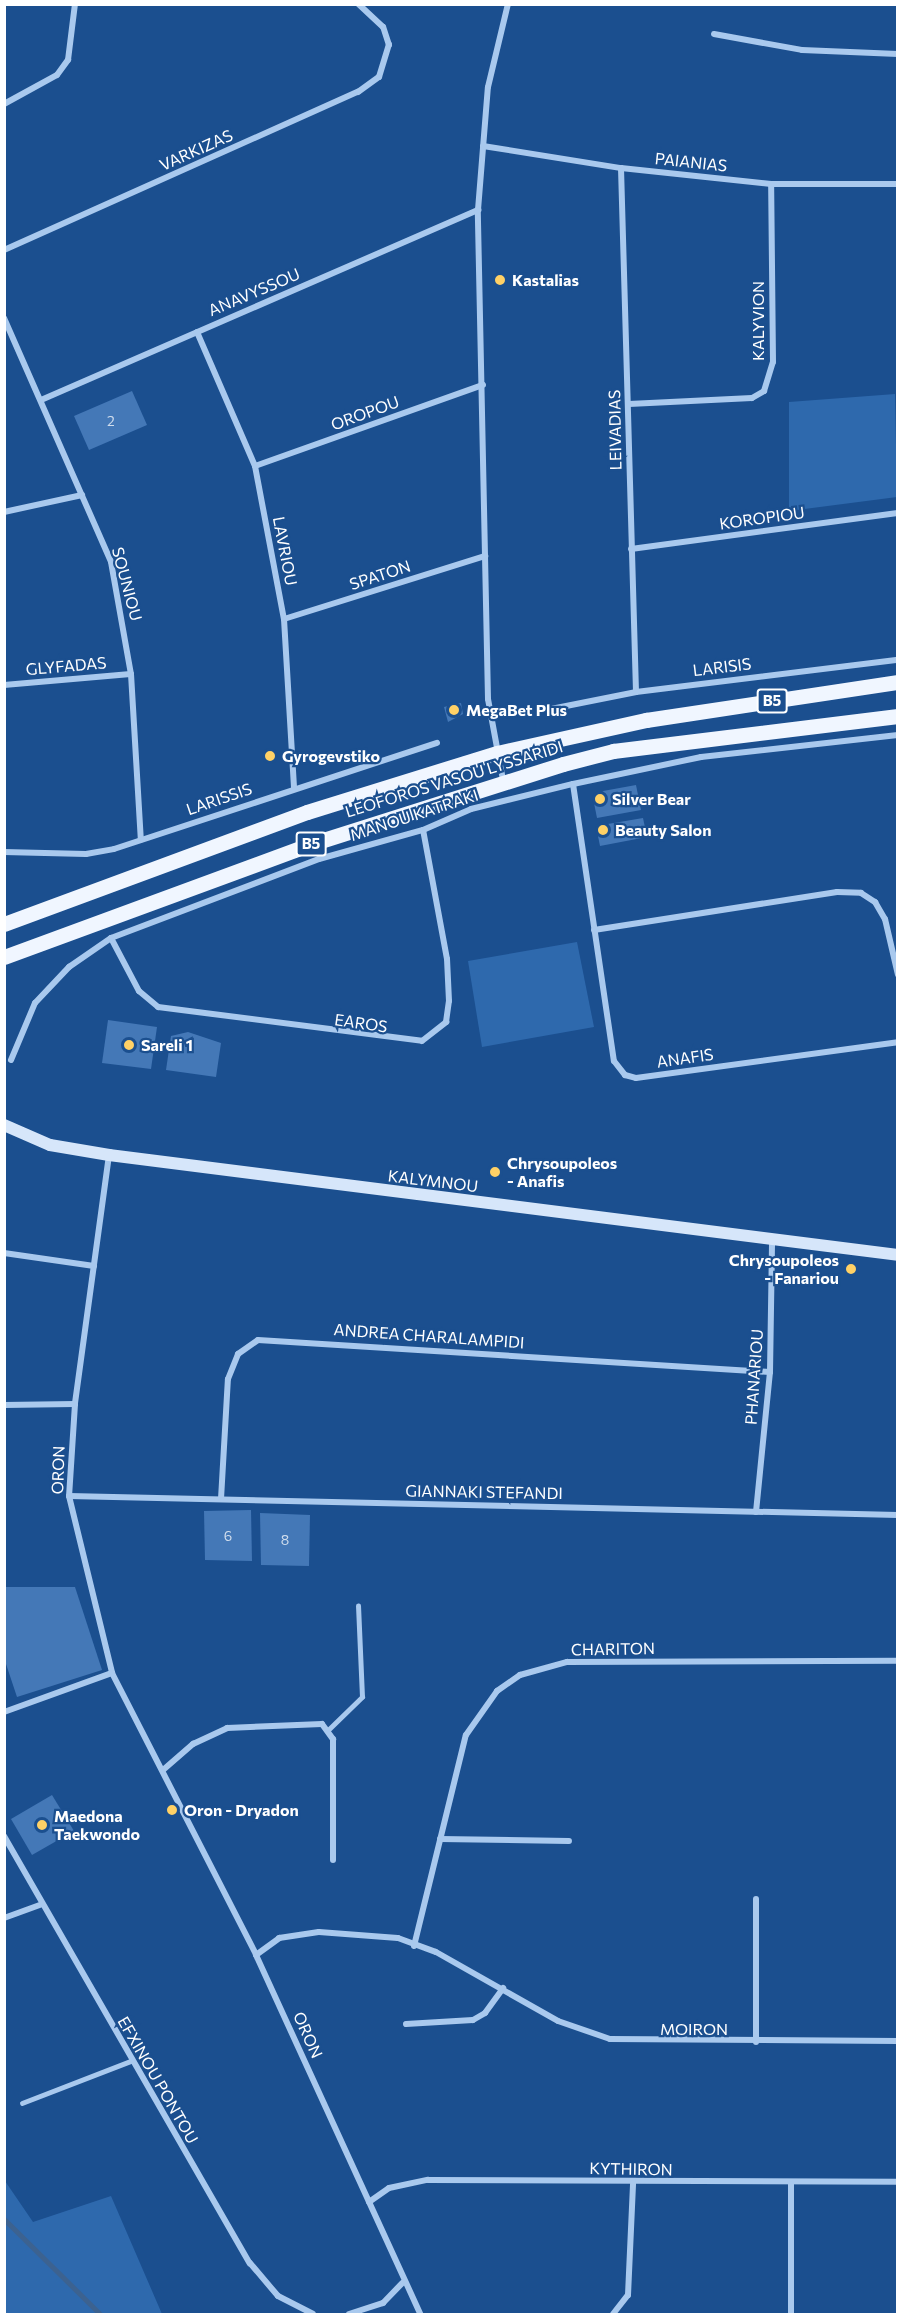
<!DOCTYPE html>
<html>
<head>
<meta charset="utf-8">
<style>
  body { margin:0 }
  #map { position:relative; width:902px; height:2319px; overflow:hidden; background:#1b4f8f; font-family:Commissioner,sans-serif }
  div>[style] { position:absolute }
  .green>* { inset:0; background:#2e69ad }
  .stream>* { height:5px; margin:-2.5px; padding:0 2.5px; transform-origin:2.5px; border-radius:2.5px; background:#3c6290 }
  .building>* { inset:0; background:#4478b7 }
  .lane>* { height:4.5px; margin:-2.25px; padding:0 2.25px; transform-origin:2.25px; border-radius:2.25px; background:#a9c9ee }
  .street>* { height:6px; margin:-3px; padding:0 3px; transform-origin:3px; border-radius:3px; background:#a9c9ee }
  .secondary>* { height:12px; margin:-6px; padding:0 6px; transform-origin:6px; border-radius:6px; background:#d6e6fa }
  .primary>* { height:15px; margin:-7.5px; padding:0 7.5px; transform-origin:7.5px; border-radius:7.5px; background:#f0f6ff }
  .dots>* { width:16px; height:16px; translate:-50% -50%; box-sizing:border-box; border:3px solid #1b4f8f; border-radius:50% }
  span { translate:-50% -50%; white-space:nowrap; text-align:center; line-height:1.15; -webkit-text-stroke:4.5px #1b4f8f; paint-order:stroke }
  .number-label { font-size:14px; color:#d0dded }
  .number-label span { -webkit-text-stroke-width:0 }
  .shield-label span { padding:2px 4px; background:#1b4f8f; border:2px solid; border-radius:4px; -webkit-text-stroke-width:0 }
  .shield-label { font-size:15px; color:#fff; font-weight:700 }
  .street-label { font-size:16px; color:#fff }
  .poi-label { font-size:16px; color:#fff; font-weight:700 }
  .left { translate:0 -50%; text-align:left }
  .right { translate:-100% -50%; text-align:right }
  .frame { position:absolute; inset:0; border:6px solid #fff; pointer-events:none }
</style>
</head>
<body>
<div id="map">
  <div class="green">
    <div style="clip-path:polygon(895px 394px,897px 497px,789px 511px,789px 402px)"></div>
    <div style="clip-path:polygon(577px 942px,594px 1027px,482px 1047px,468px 961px)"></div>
    <div style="clip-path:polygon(5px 2181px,33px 2222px,111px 2196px,162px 2314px,5px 2314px)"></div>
  </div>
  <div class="stream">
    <div style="left:4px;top:2219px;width:135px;rotate:44.7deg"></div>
  </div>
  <div class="building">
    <div style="clip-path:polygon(132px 391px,147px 425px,89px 450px,74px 416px)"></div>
    <div style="clip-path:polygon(461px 703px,463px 714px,448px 722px,444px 707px)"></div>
    <div style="clip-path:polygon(636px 785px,641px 810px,597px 818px,594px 803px,603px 791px)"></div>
    <div style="clip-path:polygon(643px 818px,647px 837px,600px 846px,596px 826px)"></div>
    <div style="clip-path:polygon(108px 1020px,157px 1027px,151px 1069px,102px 1063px)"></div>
    <div style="clip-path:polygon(188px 1032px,221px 1043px,216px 1077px,166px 1070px,171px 1036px)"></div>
    <div style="clip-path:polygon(251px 1510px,252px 1561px,205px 1560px,204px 1511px)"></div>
    <div style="clip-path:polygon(260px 1513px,310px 1515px,309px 1566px,261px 1565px)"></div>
    <div style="clip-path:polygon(4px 1587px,75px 1587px,102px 1670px,17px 1697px,4px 1658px)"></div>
    <div style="clip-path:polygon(52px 1795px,74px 1831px,32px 1855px,11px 1819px)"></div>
  </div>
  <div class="lane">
    <div style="left:329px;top:1729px;width:46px;rotate:-44.1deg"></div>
    <div style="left:362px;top:1697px;width:91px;rotate:-92.5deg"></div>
    <div style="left:22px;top:2103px;width:117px;rotate:-21.1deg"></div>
  </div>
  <div class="street">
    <div style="left:714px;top:34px;width:89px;rotate:10.3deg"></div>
    <div style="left:802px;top:50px;width:96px;rotate:2.4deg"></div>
    <div style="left:4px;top:104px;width:60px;rotate:-28.7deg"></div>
    <div style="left:57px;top:75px;width:19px;rotate:-54deg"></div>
    <div style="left:68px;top:60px;width:56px;rotate:-82.9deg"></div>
    <div style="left:483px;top:146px;width:140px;rotate:9.1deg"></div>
    <div style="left:621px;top:168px;width:151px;rotate:6.1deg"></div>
    <div style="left:771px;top:184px;width:127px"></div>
    <div style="left:621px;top:168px;width:524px;rotate:88.36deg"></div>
    <div style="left:4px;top:250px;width:388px;rotate:-24.1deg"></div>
    <div style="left:358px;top:92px;width:26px;rotate:-36deg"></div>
    <div style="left:379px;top:77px;width:34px;rotate:-73deg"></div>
    <div style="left:389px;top:45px;width:19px;rotate:-108deg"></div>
    <div style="left:383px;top:27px;width:34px;rotate:-137deg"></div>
    <div style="left:4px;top:318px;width:266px;rotate:66.3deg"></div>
    <div style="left:111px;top:562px;width:114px;rotate:79.9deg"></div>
    <div style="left:131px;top:674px;width:166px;rotate:86.6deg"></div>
    <div style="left:197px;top:332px;width:146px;rotate:66.6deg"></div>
    <div style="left:255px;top:466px;width:156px;rotate:79.3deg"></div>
    <div style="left:284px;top:619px;width:169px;rotate:86.6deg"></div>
    <div style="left:41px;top:400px;width:477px;rotate:-23.5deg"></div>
    <div style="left:629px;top:404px;width:123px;rotate:-2.8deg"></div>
    <div style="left:752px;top:398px;width:14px;rotate:-30deg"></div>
    <div style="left:764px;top:391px;width:30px;rotate:-73deg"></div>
    <div style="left:773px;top:362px;width:178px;rotate:-90.6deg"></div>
    <div style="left:255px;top:466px;width:242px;rotate:-19.6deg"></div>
    <div style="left:4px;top:512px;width:80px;rotate:-12.3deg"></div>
    <div style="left:631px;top:549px;width:269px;rotate:-7.7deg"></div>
    <div style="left:284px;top:619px;width:211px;rotate:-17.4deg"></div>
    <div style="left:4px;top:685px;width:127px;rotate:-5deg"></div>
    <div style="left:551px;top:709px;width:87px;rotate:-11.3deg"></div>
    <div style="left:636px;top:692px;width:264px;rotate:-7deg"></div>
    <div style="left:503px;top:780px;width:82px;rotate:-100.5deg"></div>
    <div style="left:488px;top:699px;width:489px;rotate:-91.2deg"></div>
    <div style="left:478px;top:210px;width:123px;rotate:-85.4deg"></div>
    <div style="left:488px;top:87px;width:85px;rotate:-76.5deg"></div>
    <div style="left:573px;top:784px;width:280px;rotate:81.6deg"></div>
    <div style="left:614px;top:1061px;width:18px;rotate:52deg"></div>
    <div style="left:625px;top:1075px;width:11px;rotate:15deg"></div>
    <div style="left:636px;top:1078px;width:264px;rotate:-7.8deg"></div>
    <div style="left:4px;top:852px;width:82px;rotate:1.4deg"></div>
    <div style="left:86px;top:854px;width:28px;rotate:-10deg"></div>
    <div style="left:114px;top:849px;width:340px;rotate:-18.2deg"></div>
    <div style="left:594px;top:930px;width:246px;rotate:-8.9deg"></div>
    <div style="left:837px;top:892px;width:24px;rotate:2deg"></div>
    <div style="left:861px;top:893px;width:17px;rotate:33deg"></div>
    <div style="left:875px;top:902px;width:20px;rotate:60deg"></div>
    <div style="left:885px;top:919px;width:57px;rotate:76.9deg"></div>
    <div style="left:111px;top:938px;width:60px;rotate:62.2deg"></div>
    <div style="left:139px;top:991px;width:25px;rotate:40deg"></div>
    <div style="left:158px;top:1007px;width:266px;rotate:7.3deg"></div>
    <div style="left:422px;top:1041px;width:31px;rotate:-38deg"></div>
    <div style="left:446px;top:1022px;width:21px;rotate:-82deg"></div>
    <div style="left:449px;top:1001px;width:42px;rotate:-92.7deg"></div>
    <div style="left:447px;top:959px;width:131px;rotate:-100.5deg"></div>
    <div style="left:11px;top:1060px;width:62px;rotate:-67.2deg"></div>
    <div style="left:35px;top:1003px;width:50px;rotate:-46.6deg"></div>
    <div style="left:69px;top:967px;width:51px;rotate:-34.6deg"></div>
    <div style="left:111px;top:938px;width:222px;rotate:-20.8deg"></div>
    <div style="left:319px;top:859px;width:108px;rotate:-15.6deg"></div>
    <div style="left:423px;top:830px;width:52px;rotate:-23.6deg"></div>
    <div style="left:471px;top:809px;width:105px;rotate:-13.8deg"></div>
    <div style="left:573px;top:784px;width:131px;rotate:-11.9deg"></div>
    <div style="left:701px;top:757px;width:198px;rotate:-6.4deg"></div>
    <div style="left:109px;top:1155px;width:251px;rotate:97.8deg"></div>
    <div style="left:75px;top:1404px;width:92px;rotate:93.7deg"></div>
    <div style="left:69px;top:1496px;width:182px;rotate:76.3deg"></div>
    <div style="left:112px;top:1673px;width:317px;rotate:62.9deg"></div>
    <div style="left:256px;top:1955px;width:395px;rotate:65.4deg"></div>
    <div style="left:4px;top:1253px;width:91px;rotate:8.2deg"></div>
    <div style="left:4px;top:1405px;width:71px;rotate:-0.8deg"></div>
    <div style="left:69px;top:1496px;width:829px;rotate:1.31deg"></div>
    <div style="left:221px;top:1499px;width:120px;rotate:-86.7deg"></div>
    <div style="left:228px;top:1379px;width:27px;rotate:-68deg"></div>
    <div style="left:238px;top:1354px;width:24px;rotate:-35deg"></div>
    <div style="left:258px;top:1340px;width:513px;rotate:3.58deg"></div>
    <div style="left:756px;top:1512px;width:141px;rotate:-84.3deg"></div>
    <div style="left:770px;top:1372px;width:130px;rotate:-89.1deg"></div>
    <div style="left:4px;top:1712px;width:115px;rotate:-19.9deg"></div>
    <div style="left:163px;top:1770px;width:40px;rotate:-41deg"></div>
    <div style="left:193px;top:1744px;width:38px;rotate:-25deg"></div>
    <div style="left:227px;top:1728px;width:95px;rotate:-2.4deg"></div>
    <div style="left:322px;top:1724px;width:19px;rotate:54deg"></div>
    <div style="left:333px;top:1739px;width:121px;rotate:90deg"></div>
    <div style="left:4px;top:1836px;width:493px;rotate:60.1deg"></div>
    <div style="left:250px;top:2263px;width:43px;rotate:49.7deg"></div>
    <div style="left:278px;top:2296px;width:39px;rotate:27deg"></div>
    <div style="left:440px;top:1839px;width:129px;rotate:0.9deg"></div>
    <div style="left:4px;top:1918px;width:38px;rotate:-20deg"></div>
    <div style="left:414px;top:1946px;width:217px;rotate:-76.2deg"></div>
    <div style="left:466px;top:1735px;width:54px;rotate:-54.8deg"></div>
    <div style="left:497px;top:1691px;width:28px;rotate:-35deg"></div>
    <div style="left:520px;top:1675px;width:49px;rotate:-15.5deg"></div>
    <div style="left:567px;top:1662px;width:331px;rotate:-0.2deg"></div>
    <div style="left:256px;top:1955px;width:29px;rotate:-36deg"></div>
    <div style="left:279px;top:1938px;width:40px;rotate:-8.5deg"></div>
    <div style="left:319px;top:1932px;width:79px;rotate:4.3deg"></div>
    <div style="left:398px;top:1938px;width:40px;rotate:20.2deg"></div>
    <div style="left:436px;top:1952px;width:140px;rotate:29.5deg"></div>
    <div style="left:558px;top:2021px;width:55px;rotate:19.1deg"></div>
    <div style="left:610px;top:2039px;width:288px;rotate:0.4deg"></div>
    <div style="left:406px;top:2024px;width:67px;rotate:-3.4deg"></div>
    <div style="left:473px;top:2020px;width:14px;rotate:-30deg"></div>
    <div style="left:485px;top:2013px;width:31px;rotate:-54deg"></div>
    <div style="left:756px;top:2042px;width:143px;rotate:-90deg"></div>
    <div style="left:369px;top:2202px;width:24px;rotate:-35deg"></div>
    <div style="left:389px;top:2188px;width:40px;rotate:-12deg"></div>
    <div style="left:428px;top:2180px;width:470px;rotate:0.2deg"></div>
    <div style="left:349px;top:2314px;width:36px;rotate:-18deg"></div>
    <div style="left:383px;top:2303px;width:28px;rotate:-46deg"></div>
    <div style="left:613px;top:2314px;width:24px;rotate:-52deg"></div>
    <div style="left:628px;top:2295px;width:112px;rotate:-87.4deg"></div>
    <div style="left:791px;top:2314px;width:130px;rotate:-90deg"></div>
  </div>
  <div class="secondary">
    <div style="left:4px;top:1125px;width:50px;rotate:23.5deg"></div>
    <div style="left:50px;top:1145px;width:60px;rotate:9.6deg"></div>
    <div style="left:109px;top:1155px;width:795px;rotate:7.22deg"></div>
  </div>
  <div class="primary">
    <div style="left:4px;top:924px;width:323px;rotate:-20.3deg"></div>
    <div style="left:307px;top:812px;width:199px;rotate:-17.3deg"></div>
    <div style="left:497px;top:753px;width:153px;rotate:-12.5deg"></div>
    <div style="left:646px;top:720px;width:255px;rotate:-8.6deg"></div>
    <div style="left:4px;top:957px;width:330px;rotate:-20.2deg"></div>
    <div style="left:314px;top:843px;width:261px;rotate:-17.6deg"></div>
    <div style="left:563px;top:764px;width:52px;rotate:-14.6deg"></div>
    <div style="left:613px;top:751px;width:287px;rotate:-7deg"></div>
  </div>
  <div class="dots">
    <div style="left:500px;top:280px;background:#ffd166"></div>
    <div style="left:454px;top:710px;background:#ffd166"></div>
    <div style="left:270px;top:756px;background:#ffd166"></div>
    <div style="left:600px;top:799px;background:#ffd166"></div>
    <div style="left:603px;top:830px;background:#ffd166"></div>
    <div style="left:129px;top:1045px;background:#ffd166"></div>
    <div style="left:495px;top:1172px;background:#ffd166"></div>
    <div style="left:851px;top:1269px;background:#ffd166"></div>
    <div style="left:172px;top:1810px;background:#ffd166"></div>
    <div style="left:42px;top:1825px;background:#ffd166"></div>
  </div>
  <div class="number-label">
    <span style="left:111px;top:421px">2</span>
    <span style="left:228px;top:1536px">6</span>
    <span style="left:285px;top:1540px">8</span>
  </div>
  <div class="shield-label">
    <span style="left:772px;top:701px">B5</span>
    <span style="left:311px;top:844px">B5</span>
  </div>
  <div class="street-label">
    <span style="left:196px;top:150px;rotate:-24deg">VARKIZAS</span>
    <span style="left:691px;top:162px;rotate:6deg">PAIANIAS</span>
    <span style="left:254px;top:292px;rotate:-23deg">ANAVYSSOU</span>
    <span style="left:758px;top:321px;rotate:-90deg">KALYVION</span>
    <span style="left:365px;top:413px;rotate:-20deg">OROPOU</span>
    <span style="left:615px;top:430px;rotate:-91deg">LEIVADIAS</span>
    <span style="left:762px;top:518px;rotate:-8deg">KOROPIOU</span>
    <span style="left:285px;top:551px;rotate:79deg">LAVRIOU</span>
    <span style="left:380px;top:575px;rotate:-18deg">SPATON</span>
    <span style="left:127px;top:584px;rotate:75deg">SOUNIOU</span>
    <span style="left:66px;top:666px;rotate:-5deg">GLYFADAS</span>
    <span style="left:722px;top:667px;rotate:-7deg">LARISIS</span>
    <span style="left:454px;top:779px;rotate:-17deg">LEOFOROS VASOU LYSSARIDI</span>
    <span style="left:219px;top:799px;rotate:-19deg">LARISSIS</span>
    <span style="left:414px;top:815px;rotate:-18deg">MANOU KATRAKI</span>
    <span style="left:361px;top:1023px;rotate:8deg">EAROS</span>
    <span style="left:685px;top:1058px;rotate:-8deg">ANAFIS</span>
    <span style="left:433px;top:1181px;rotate:7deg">KALYMNOU</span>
    <span style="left:429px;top:1336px;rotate:4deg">ANDREA CHARALAMPIDI</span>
    <span style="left:754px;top:1377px;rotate:-86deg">PHANARIOU</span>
    <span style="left:58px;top:1470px;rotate:-88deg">ORON</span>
    <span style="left:484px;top:1492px;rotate:1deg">GIANNAKI STEFANDI</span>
    <span style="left:613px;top:1649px;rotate:-1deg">CHARITON</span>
    <span style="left:694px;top:2029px">MOIRON</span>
    <span style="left:308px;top:2035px;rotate:66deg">ORON</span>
    <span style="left:158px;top:2080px;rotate:60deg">EFXINOU PONTOU</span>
    <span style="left:631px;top:2169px;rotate:1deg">KYTHIRON</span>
  </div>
  <div class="poi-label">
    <span class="left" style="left:512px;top:280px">Kastalias</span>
    <span class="left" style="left:466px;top:710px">MegaBet Plus</span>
    <span class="left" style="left:282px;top:756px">Gyrogevstiko</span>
    <span class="left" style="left:612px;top:799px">Silver Bear</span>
    <span class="left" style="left:615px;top:830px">Beauty Salon</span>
    <span class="left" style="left:141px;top:1045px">Sareli 1</span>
    <span class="left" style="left:507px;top:1172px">Chrysoupoleos<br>- Anafis</span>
    <span class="right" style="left:839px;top:1269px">Chrysoupoleos<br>- Fanariou</span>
    <span class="left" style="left:184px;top:1810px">Oron - Dryadon</span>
    <span class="left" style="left:54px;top:1825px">Maedona<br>Taekwondo</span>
  </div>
  <div class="frame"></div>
</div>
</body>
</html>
